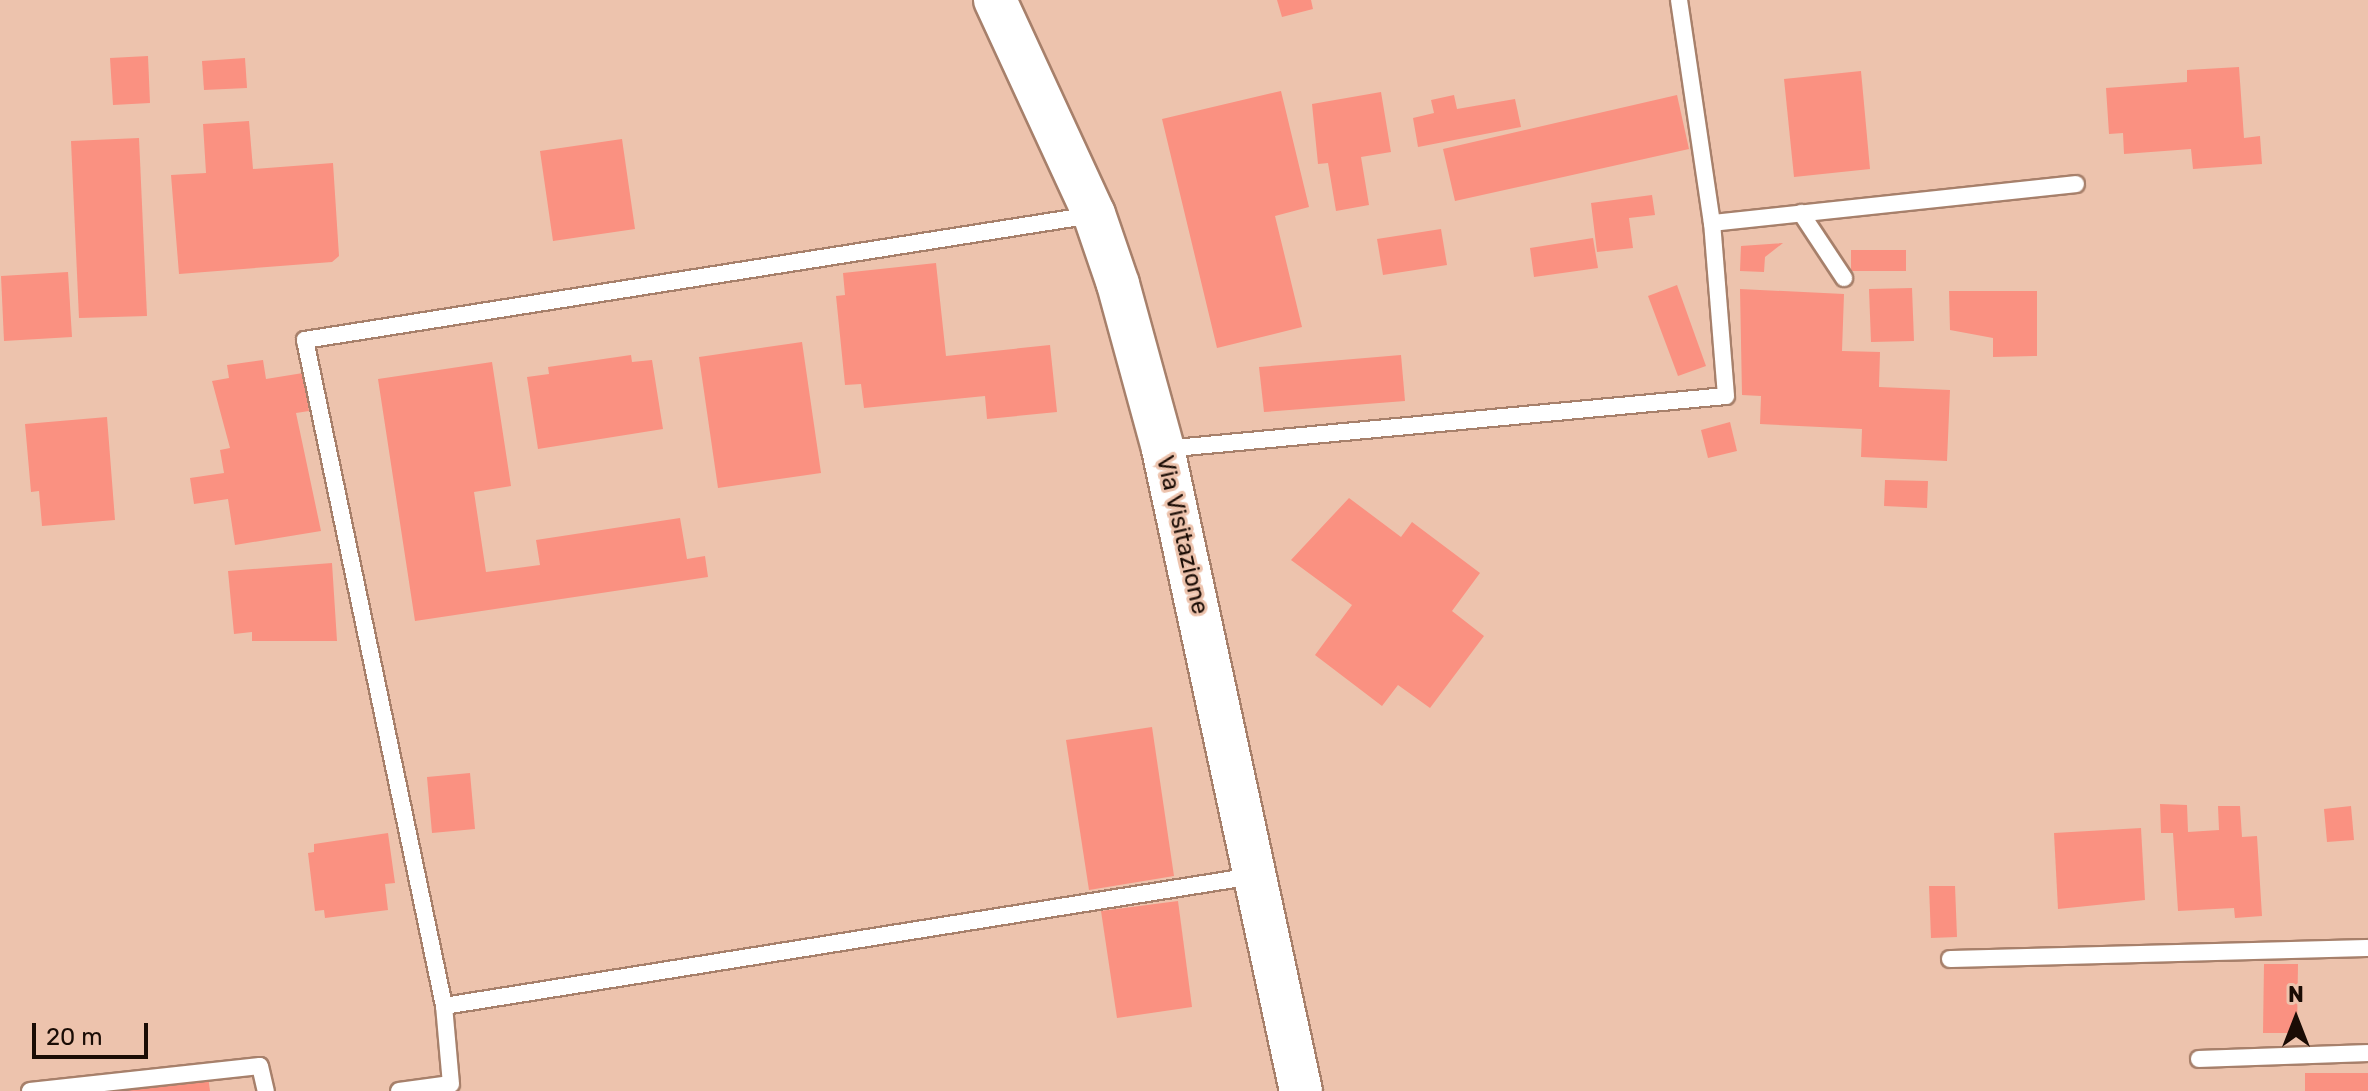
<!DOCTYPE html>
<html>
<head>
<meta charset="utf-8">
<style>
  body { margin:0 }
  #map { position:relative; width:2368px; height:1091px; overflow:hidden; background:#edc3ad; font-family:Rubik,sans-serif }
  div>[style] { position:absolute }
  .building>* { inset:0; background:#fa9181 }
  .roads { filter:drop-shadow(2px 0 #a7806b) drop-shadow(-2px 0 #a7806b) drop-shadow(0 2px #a7806b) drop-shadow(0 -2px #a7806b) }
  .service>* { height:16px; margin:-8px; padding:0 8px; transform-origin:8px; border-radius:8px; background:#fff }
  .tertiary>* { height:42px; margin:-21px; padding:0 21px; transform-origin:21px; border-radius:21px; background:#fff }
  span { translate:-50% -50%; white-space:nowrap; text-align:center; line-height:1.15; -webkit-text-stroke:6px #edc3ad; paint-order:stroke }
  .street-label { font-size:24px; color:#1a0c05 }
  .north { position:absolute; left:2256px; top:979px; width:80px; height:80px; -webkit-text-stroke:6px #edc3ad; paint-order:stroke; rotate:0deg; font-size:22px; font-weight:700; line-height:32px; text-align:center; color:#1a0c05 }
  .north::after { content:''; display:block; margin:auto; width:28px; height:36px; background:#1a0c05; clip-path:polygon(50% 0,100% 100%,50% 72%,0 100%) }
  .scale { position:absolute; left:32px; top:1023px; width:116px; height:36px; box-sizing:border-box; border:4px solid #1a0c05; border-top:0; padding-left:10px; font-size:24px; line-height:28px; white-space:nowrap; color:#1a0c05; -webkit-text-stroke:6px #edc3ad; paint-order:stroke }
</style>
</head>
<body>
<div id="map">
  <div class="building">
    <div style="clip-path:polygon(1277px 0,1311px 0,1313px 9px,1282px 17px)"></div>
    <div style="clip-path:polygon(148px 56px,150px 103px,113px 105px,110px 58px)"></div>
    <div style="clip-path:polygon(245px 58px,247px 88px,204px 90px,202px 61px)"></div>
    <div style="clip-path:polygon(2239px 67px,2244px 138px,2260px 136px,2262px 164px,2193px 169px,2191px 149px,2124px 154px,2123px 133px,2109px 134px,2106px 88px,2187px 82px,2187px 70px)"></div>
    <div style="clip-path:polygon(1861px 71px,1870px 169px,1794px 177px,1784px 79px)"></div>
    <div style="clip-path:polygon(1281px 91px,1309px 207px,1275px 216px,1302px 327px,1217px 348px,1162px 119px)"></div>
    <div style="clip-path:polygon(1381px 92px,1391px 152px,1361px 157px,1369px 205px,1336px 211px,1328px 163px,1318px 164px,1312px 104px)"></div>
    <div style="clip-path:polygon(1454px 95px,1457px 109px,1515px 99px,1521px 127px,1418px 147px,1413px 118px,1434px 113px,1431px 100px)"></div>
    <div style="clip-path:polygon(1677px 95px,1689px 149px,1455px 201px,1443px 149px)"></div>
    <div style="clip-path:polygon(249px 121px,253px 169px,333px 163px,339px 256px,332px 262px,179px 274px,171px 175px,206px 173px,203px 124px)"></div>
    <div style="clip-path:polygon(139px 138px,147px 316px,79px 318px,71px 141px)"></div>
    <div style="clip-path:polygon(622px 139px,635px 229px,553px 241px,540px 151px)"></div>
    <div style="clip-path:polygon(1652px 195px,1655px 215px,1629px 218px,1633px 248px,1597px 252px,1591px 203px)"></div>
    <div style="clip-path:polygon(1441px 229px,1447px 265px,1383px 275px,1377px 239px)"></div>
    <div style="clip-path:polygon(1593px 238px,1598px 268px,1534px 277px,1530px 248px)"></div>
    <div style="clip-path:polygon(1783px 243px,1765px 257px,1764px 272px,1740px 271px,1741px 246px)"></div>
    <div style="clip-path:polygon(1851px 250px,1906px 250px,1906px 271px,1851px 271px)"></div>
    <div style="clip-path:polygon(936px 263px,946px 356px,1050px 345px,1057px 412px,987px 419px,985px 396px,864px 408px,861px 384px,845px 385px,836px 296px,845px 295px,843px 273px)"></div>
    <div style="clip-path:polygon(68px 272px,72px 337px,4px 341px,1px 276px)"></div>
    <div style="clip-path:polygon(1677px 285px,1706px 366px,1678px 376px,1648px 296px)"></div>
    <div style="clip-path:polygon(1912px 288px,1914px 341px,1871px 342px,1869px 289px)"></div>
    <div style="clip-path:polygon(1740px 289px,1844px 294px,1842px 351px,1880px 352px,1879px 387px,1950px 390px,1947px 461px,1861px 457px,1862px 429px,1760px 424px,1761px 396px,1742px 395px)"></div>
    <div style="clip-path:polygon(1949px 291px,2037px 291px,2037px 356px,1993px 357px,1993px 338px,1950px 330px)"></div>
    <div style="clip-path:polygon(802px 342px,821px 473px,718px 488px,699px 357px)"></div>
    <div style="clip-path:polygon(631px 355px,632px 362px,652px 360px,663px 429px,538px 449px,527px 377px,549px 374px,548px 367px)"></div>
    <div style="clip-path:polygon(1401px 355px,1405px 401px,1264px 412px,1259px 367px)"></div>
    <div style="clip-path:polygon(263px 360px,266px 379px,303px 373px,309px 411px,296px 413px,321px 531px,235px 545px,228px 499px,194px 504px,190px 478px,224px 473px,220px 450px,230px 448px,212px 381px,229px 378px,227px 365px)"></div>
    <div style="clip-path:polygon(492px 362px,511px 486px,474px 492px,486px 572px,540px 565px,536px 540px,680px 518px,687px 559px,705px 556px,708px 577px,415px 621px,378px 379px)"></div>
    <div style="clip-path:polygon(107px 417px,115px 520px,42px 526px,39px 491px,31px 492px,25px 424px)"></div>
    <div style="clip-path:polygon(1730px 422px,1737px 451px,1708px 458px,1701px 430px)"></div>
    <div style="clip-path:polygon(1885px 480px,1928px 481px,1927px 508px,1884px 506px)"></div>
    <div style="clip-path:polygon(1349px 498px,1401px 537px,1412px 522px,1480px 573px,1452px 611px,1484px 636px,1430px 708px,1398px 685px,1382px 706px,1315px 655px,1352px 605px,1291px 560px)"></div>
    <div style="clip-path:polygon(332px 563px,337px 641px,252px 641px,252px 632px,234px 634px,228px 571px)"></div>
    <div style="clip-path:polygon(1152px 727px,1174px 876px,1089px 890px,1066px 740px)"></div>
    <div style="clip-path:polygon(470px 773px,475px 829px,432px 833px,427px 777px)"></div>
    <div style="clip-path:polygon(2160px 804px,2187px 805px,2188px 832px,2219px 830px,2218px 806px,2240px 806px,2242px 837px,2257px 836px,2262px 916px,2235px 918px,2234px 908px,2178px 911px,2173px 833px,2161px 833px)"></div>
    <div style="clip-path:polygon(2351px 806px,2354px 840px,2327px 842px,2324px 809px)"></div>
    <div style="clip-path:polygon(2141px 828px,2145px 900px,2058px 909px,2054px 833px)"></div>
    <div style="clip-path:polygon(388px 833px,395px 883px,385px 884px,388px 910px,325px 918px,324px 910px,315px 911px,308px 853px,314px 852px,314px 844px)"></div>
    <div style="clip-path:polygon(1929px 886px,1955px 886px,1957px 937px,1931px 938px)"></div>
    <div style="clip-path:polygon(1178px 901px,1192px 1007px,1117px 1018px,1101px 911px)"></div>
    <div style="clip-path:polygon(2264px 964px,2298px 964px,2297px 1033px,2263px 1033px)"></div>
    <div style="clip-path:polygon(2305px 1073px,2368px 1073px,2368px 1091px,2305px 1091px)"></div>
    <div style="clip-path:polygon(208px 1076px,210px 1091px,108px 1091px,108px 1089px)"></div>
  </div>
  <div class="roads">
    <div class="service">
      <div style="left:1679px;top:0;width:225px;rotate:81.6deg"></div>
      <div style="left:1801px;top:213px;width:78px;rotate:56.5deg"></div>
      <div style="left:1092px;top:215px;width:797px;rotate:170.98deg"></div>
      <div style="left:305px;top:340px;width:680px;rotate:78.21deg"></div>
      <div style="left:444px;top:1006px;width:819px;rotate:-9.13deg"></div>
      <div style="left:1164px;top:449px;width:564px;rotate:-5.39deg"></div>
      <div style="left:1726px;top:396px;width:174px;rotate:-94.6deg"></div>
      <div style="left:1712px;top:223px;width:366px;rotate:-6.1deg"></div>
      <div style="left:1950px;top:959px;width:418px;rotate:-1.5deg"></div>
      <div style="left:2199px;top:1059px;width:169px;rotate:-2deg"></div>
      <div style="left:30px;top:1091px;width:231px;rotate:-6.2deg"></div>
      <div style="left:260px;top:1066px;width:26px;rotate:77deg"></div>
      <div style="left:399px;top:1091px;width:52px;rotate:-7.7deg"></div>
      <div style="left:451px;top:1084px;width:78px;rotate:-95.1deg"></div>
    </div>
    <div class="tertiary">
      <div style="left:995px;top:0;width:236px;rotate:65.2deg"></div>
      <div style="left:1094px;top:214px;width:74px;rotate:71.1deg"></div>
      <div style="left:1118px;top:284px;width:171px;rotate:74.7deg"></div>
      <div style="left:1163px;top:449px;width:657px;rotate:77.87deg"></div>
    </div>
  </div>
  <div class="street-label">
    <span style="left:1182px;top:535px;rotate:77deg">Via Visitazione</span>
  </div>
  <div class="north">N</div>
  <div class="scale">20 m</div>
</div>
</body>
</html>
